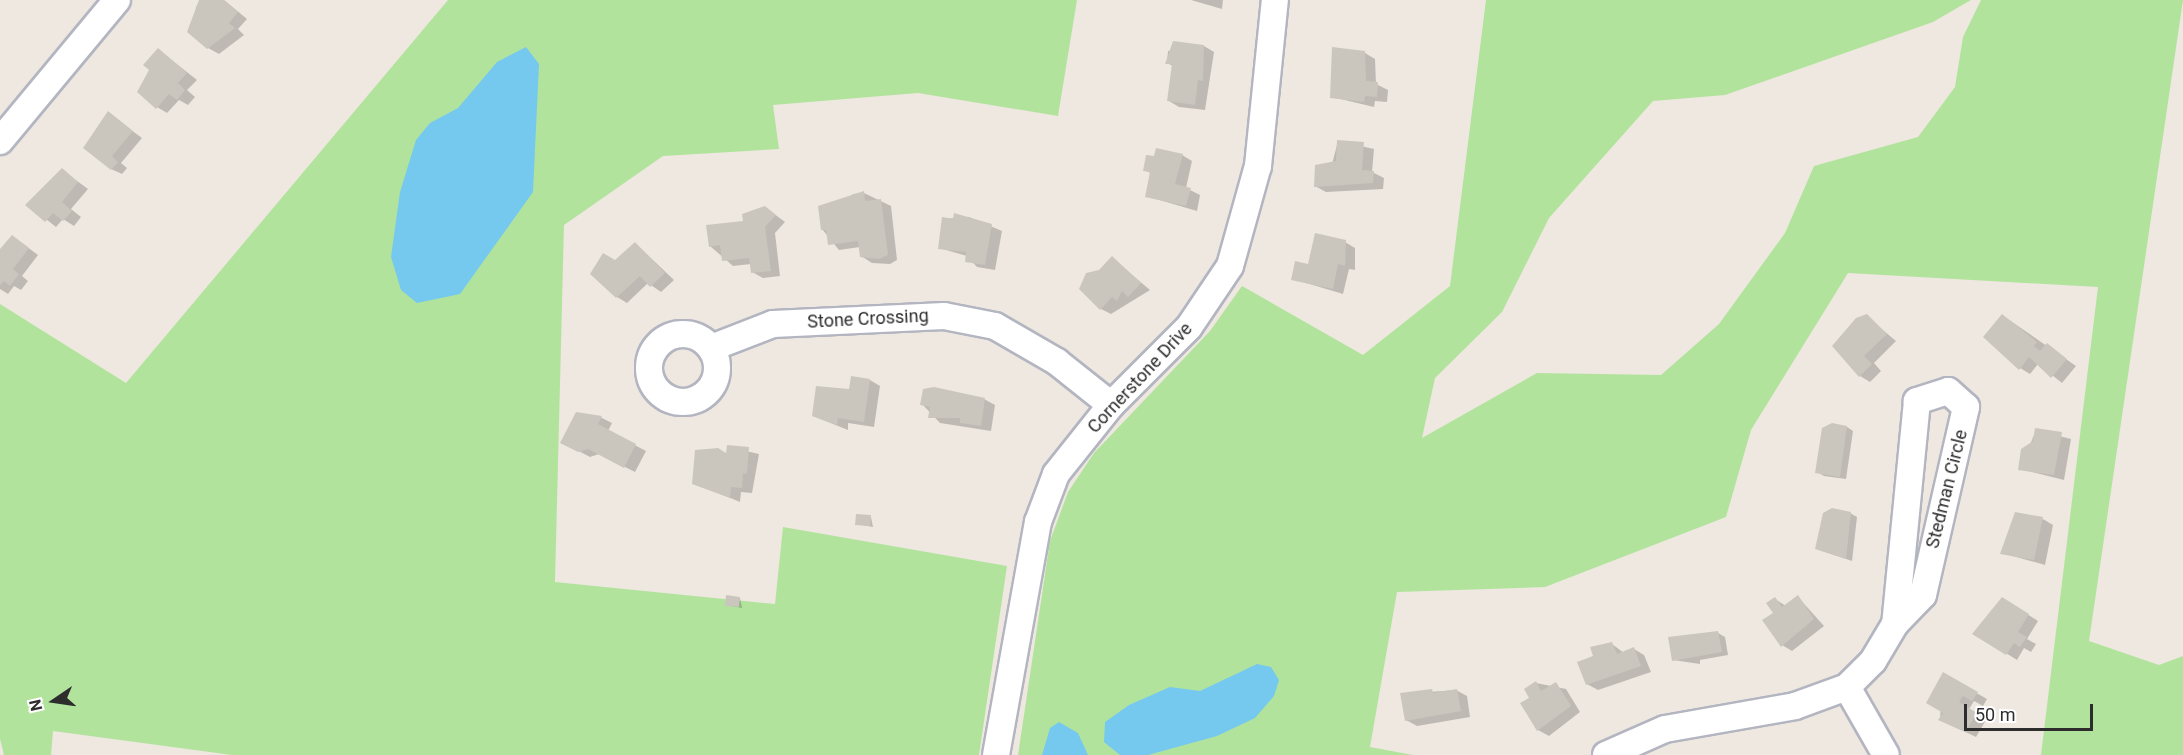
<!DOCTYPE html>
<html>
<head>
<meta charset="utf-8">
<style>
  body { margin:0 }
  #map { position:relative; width:2183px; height:755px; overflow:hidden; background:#eee8e0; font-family:Roboto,sans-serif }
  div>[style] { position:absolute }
  .green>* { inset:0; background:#b2e39d }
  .water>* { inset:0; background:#75c8ee }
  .shadow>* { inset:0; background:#0003 }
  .building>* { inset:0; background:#cac6be }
  .roads { filter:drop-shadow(2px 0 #b3b5c0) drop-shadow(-2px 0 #b3b5c0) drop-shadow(0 2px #b3b5c0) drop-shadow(0 -2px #b3b5c0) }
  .minor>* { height:26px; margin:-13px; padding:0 13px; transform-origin:13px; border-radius:13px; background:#fff }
  .minor>.ring { margin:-13px; padding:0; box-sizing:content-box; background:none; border:26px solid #fff; border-radius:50% }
  span { translate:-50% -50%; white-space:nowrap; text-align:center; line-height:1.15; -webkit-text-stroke:6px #fff; paint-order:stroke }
  .street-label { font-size:18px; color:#2d2d2d }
  .north { position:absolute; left:24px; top:671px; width:60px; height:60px; -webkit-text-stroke:4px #fff; paint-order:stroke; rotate:257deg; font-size:16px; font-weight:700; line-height:24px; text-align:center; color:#2d2d2d }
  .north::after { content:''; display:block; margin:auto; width:21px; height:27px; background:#2d2d2d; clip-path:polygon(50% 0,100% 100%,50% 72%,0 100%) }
  .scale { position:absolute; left:1964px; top:704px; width:129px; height:27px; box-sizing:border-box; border:3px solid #2d2d2d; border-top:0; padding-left:8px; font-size:18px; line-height:21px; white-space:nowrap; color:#2d2d2d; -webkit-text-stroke:4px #fff; paint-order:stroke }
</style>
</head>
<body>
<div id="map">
  <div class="green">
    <div style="clip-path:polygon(448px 0,1077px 0,1058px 116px,918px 93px,773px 105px,779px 149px,663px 156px,564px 225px,555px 582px,775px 604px,783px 527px,1007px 566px,979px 755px,232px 755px,53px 731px,51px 755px,4px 755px,0 739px,0 304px,126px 383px)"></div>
    <div style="clip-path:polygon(1486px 0,1971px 0,1933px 22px,1725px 95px,1653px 101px,1549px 218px,1502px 312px,1435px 378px,1422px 438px,1537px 373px,1661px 375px,1719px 324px,1785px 233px,1814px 166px,1918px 137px,1955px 87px,1963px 37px,1981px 0,2183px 0,2089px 641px,2159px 665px,2183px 656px,2183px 755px,2041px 755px,2098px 287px,1848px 273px,1751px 430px,1726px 517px,1545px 587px,1397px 592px,1370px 747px,1413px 755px,1018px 755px,1050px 541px,1068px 492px,1094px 453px,1210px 331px,1242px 286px,1363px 355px,1450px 286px)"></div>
  </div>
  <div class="water">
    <div style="clip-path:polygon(526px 47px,539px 64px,533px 192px,460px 294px,417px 303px,401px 290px,391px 257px,400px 192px,416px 140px,430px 123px,458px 108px,497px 62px)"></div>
    <div style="clip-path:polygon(1257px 664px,1271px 667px,1279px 680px,1274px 696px,1255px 718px,1217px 736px,1148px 755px,1120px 755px,1104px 742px,1105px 722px,1129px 705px,1170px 687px,1200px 691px)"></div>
    <div style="clip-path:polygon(1059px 722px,1078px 733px,1088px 755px,1042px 755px,1050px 728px)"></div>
  </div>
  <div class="shadow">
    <div style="clip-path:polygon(201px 0,224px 0,247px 19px,238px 29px,244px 35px,219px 54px,208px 48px,196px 7px)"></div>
    <div style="clip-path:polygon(1191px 0,1223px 0,1222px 9px)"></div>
    <div style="clip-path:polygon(1204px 46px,1214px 52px,1205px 110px,1179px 107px,1169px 101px,1173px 66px,1167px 63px,1168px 51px)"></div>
    <div style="clip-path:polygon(159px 50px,197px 80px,187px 90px,195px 97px,188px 105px,179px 100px,167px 113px,157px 107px,151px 70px)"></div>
    <div style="clip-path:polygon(1365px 53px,1375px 59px,1376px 84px,1388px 90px,1387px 102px,1375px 101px,1374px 107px,1332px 97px)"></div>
    <div style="clip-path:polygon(108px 113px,142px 138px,121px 163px,127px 168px,122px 174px,111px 169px)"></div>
    <div style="clip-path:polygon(1338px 141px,1374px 149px,1372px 172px,1384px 178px,1383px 189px,1326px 192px,1315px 186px,1331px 168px)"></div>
    <div style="clip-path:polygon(1182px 155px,1192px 161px,1186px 188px,1200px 195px,1197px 211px,1146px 196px,1152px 174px,1145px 170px)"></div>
    <div style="clip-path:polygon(62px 170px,88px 189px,71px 209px,81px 217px,74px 226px,63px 219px,56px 227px,28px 205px)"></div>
    <div style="clip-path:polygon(864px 193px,891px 206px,897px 260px,890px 264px,872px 263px,861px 256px,860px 247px,839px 250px,822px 229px,853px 194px)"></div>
    <div style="clip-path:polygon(765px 207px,785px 222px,775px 233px,780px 276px,763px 278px,752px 272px,751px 264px,733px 266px,710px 246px)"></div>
    <div style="clip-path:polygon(969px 217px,1002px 231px,995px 270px,977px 267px,967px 256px,939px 248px,943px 219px)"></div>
    <div style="clip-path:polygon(1345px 242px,1355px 248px,1355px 270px,1349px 269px,1343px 294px,1293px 279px)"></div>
    <div style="clip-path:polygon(22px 243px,38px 255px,22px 276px,28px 281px,21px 290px,14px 286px,8px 294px,0 289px,0 250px)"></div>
    <div style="clip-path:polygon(635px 243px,674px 280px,661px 292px,648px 283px,627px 303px,617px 297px,615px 261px)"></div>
    <div style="clip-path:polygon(1112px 258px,1150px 290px,1111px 314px,1101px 309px,1100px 271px)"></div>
    <div style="clip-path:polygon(2002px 315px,2076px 366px,2062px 383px,2038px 364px,2030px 374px,2020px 368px)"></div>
    <div style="clip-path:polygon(1866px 316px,1896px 341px,1874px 363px,1881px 371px,1870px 382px,1860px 376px)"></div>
    <div style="clip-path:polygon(870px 380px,880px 386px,874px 427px,848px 423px,848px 430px,813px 416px)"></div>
    <div style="clip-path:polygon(984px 399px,995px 405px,991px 431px,940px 423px,922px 404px)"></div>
    <div style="clip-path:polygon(577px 414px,602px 418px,612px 423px,608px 431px,646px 451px,635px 472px,599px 454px,590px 457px,573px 448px)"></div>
    <div style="clip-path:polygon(1847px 427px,1853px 431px,1846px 479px,1824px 476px,1817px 472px,1823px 429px)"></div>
    <div style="clip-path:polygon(2036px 430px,2071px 439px,2064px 480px,2020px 469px)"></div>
    <div style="clip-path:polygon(728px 447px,759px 454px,752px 493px,741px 492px,740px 502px,694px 483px,727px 455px)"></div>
    <div style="clip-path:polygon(1850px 513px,1857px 517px,1852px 561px,1817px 549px)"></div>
    <div style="clip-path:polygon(871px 517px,873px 527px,856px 524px)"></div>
    <div style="clip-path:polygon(2043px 519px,2053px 525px,2045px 565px,2002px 553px)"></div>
    <div style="clip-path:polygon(1798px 597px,1824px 626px,1792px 651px,1782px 645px,1775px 599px,1786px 606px)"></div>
    <div style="clip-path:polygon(740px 598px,742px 608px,726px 605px)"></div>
    <div style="clip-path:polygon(2012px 604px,2038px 621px,2027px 639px,2036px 644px,2031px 652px,2024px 648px,2017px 660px,1974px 633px)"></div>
    <div style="clip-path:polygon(1718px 633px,1725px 637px,1728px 655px,1700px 660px,1700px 664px,1673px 660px)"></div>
    <div style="clip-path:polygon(1612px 644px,1624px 653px,1634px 649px,1644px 655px,1651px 672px,1598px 690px,1587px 684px,1595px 657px)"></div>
    <div style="clip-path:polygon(1943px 674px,1987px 699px,1983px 706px,1974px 701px,1969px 709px,1986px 720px,1976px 737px,1940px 720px)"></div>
    <div style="clip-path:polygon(1536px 683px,1566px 689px,1580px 712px,1549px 736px,1538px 730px,1531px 698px)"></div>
    <div style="clip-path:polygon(1456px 690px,1467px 696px,1470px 717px,1417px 726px,1406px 720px,1402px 694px)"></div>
  </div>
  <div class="building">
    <div style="clip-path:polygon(199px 0,223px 0,238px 12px,229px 23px,235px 28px,207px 49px,187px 32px)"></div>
    <div style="clip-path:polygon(1173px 41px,1204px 45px,1203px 81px,1198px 80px,1195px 105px,1167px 101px,1172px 64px,1165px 64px)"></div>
    <div style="clip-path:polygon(1332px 47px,1365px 51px,1366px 81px,1378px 82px,1377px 97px,1365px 96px,1364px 102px,1330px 98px)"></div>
    <div style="clip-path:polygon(158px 48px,187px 73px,178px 83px,185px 90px,177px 100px,169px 94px,156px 109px,137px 92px,149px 70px,143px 65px)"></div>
    <div style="clip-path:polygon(108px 111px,133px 131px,112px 156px,118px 162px,111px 170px,83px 148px)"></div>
    <div style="clip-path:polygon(1337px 140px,1364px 142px,1362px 170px,1374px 171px,1373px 183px,1314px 187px,1315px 165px,1336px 161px)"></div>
    <div style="clip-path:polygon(1156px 148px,1183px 154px,1175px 184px,1191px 188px,1186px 206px,1145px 197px,1150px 172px,1143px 171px,1146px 155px,1154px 156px)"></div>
    <div style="clip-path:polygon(62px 168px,78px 182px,62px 202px,72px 211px,63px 221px,53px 213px,45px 222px,25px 205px)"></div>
    <div style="clip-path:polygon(864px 191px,865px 201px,881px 199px,888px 255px,879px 259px,860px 257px,858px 241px,828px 245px,826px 230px,821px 230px,818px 206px)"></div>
    <div style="clip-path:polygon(765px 206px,776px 215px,765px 227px,771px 271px,751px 273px,749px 258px,722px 261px,720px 245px,709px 247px,706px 225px,743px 221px,742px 214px)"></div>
    <div style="clip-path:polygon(954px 213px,992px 224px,985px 265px,965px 262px,966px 252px,938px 249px,942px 217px,953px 219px)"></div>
    <div style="clip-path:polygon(1315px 233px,1346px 240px,1345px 266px,1338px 264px,1333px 289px,1291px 280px,1295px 261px,1308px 264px)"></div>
    <div style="clip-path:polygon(12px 235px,29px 248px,13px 269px,19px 274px,10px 286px,4px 281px,0 285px,0 249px)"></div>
    <div style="clip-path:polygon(635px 242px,665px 273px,650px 287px,640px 276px,616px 298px,590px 274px,603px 253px,615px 260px)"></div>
    <div style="clip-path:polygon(1112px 256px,1141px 283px,1128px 297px,1122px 291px,1117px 301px,1112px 297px,1100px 310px,1079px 289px,1086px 273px,1099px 270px)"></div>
    <div style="clip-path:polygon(1867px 314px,1887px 334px,1864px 356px,1872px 364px,1859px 377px,1832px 346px,1856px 318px)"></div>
    <div style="clip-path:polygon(2002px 314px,2037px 342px,2034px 346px,2040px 351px,2047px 343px,2067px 359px,2051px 378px,2029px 357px,2019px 370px,1983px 337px)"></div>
    <div style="clip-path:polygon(851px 376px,870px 379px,864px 422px,838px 418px,837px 425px,812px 416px,816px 386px,849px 389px)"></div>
    <div style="clip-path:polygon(934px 387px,985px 398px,981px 426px,960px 423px,960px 418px,928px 418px,930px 407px,920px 405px,923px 389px)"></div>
    <div style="clip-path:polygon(576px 412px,602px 416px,598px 424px,636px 444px,624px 468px,588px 449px,578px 452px,560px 443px)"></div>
    <div style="clip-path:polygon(1832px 423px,1847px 426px,1840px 477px,1815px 473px,1822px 428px)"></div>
    <div style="clip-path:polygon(2035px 428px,2062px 432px,2054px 475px,2018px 470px,2021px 449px,2033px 441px)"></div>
    <div style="clip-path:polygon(727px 445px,749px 447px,747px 474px,743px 473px,742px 488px,731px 487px,730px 498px,692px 484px,695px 450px,718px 448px,726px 453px)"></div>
    <div style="clip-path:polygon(1832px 508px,1851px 512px,1846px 559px,1815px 549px,1823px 513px)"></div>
    <div style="clip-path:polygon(2015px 512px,2043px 517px,2034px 560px,2000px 554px)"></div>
    <div style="clip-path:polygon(856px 514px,871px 515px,870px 526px,855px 525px)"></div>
    <div style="clip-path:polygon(726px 595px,740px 597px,739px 607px,725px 606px)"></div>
    <div style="clip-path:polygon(1798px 595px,1814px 619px,1781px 647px,1762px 620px,1773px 613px,1766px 603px,1775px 597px,1782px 607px)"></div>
    <div style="clip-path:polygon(2002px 597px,2029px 614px,2018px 632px,2027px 637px,2020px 647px,2014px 643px,2006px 655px,1972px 634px)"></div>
    <div style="clip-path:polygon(1718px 631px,1722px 652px,1672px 661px,1668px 637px)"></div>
    <div style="clip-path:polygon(1612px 642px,1617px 654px,1634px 647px,1641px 666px,1586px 685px,1577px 662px,1593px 656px,1590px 647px)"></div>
    <div style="clip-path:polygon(1943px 672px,1978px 692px,1972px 701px,1963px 696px,1959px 702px,1977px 713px,1965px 732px,1938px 720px,1943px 713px,1926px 703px)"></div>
    <div style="clip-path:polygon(1536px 681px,1541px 691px,1556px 682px,1571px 706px,1537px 731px,1520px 703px,1529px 698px,1524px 689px)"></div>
    <div style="clip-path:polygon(1432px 689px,1433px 693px,1457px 689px,1461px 711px,1405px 721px,1400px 693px)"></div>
  </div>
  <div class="roads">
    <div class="minor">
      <div style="left:0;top:141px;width:183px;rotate:-50.3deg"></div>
      <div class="ring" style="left:649px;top:334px;width:42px;height:42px"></div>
      <div style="left:711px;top:348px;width:66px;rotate:-21.2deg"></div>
      <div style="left:773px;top:324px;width:171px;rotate:-2.7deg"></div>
      <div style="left:944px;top:316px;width:52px;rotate:11.1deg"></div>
      <div style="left:995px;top:326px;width:72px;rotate:30.1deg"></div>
      <div style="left:1057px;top:362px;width:69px;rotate:38.5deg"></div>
      <div style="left:1847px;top:687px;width:78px;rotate:60.2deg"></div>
      <div style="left:996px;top:755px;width:237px;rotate:-79.8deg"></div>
      <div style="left:1038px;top:522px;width:51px;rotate:-69.4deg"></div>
      <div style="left:1056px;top:474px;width:88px;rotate:-51.4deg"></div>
      <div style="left:1111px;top:405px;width:110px;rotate:-45deg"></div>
      <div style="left:1189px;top:327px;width:73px;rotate:-56.1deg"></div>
      <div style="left:1230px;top:266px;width:104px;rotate:-74.4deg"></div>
      <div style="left:1258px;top:166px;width:167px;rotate:-84.2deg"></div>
      <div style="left:1606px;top:755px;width:64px;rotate:-23.8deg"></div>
      <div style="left:1665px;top:729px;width:132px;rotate:-10deg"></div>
      <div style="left:1795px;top:706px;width:55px;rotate:-20.1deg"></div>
      <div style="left:1847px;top:687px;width:37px;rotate:-45deg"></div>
      <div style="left:1873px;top:661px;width:43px;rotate:-59.3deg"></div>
      <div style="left:1895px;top:624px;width:40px;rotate:-46deg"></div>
      <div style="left:1923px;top:595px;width:193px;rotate:-77.1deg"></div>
      <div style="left:1966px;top:407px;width:24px;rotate:-138deg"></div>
      <div style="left:1948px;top:391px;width:33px;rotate:162deg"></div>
      <div style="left:1917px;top:401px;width:224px;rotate:95.6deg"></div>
    </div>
  </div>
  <div class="street-label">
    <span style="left:868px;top:319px;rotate:-3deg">Stone Crossing</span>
    <span style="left:1140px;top:378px;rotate:-47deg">Cornerstone Drive</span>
    <span style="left:1947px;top:489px;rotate:-76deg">Stedman Circle</span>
  </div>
  <div class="north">N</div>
  <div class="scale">50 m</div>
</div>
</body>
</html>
